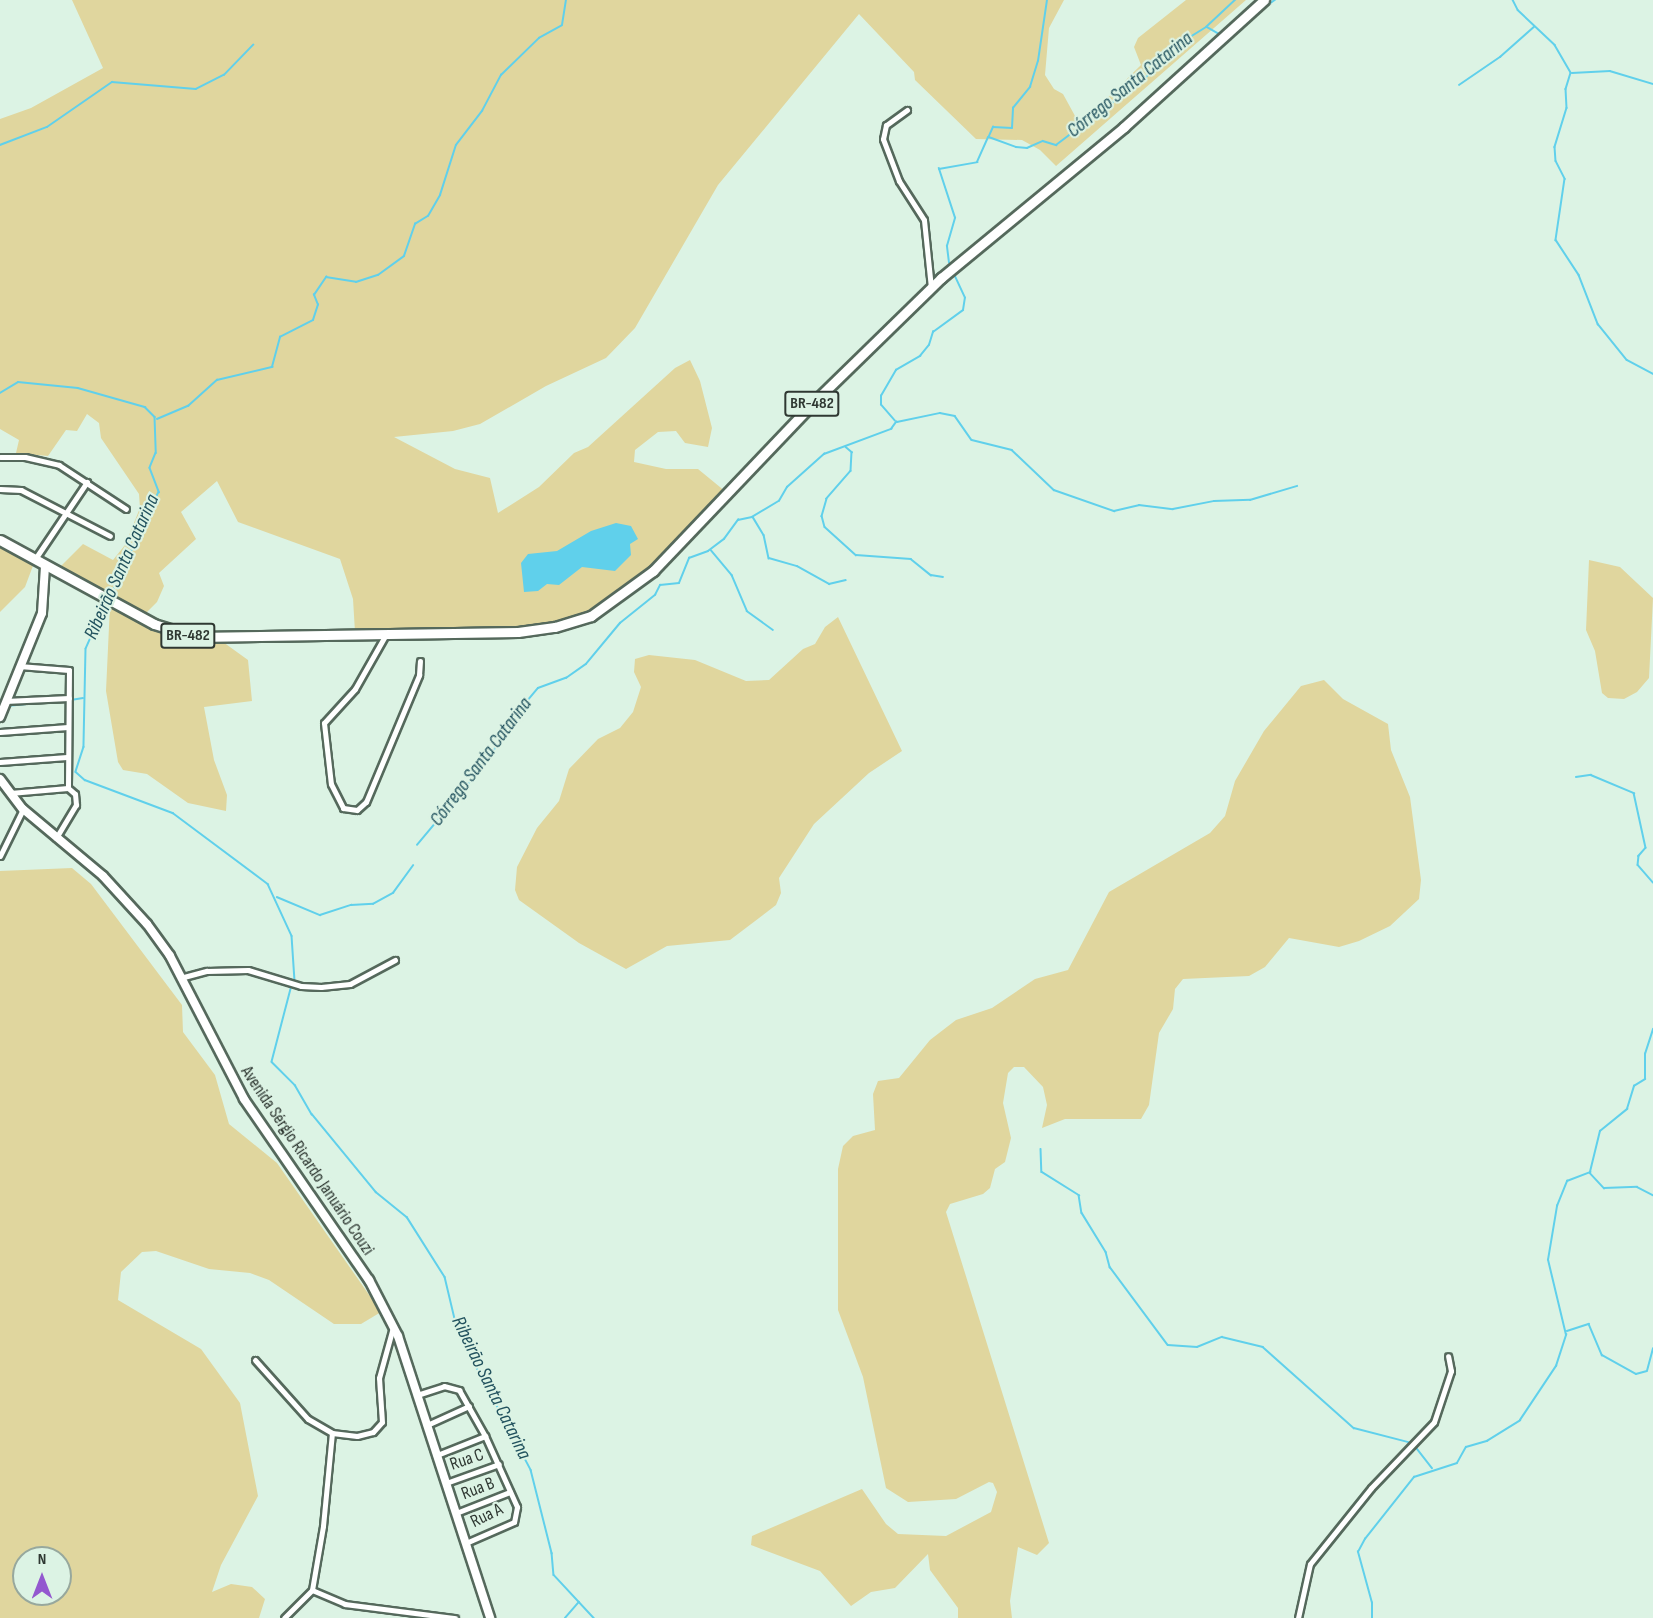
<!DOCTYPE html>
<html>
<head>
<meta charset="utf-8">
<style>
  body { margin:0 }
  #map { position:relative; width:1653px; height:1618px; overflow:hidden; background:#dcf3e4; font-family:"Sofia Sans Condensed",sans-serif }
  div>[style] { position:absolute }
  .green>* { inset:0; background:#e0d69e }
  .water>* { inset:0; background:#60d0eb }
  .stream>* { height:1.5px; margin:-0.75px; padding:0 0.75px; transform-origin:0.75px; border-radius:0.75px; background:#60d0eb }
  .roads { filter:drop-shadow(2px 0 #55695c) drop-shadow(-2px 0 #55695c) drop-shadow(0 2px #55695c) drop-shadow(0 -2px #55695c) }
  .street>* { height:5px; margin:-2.5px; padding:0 2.5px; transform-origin:2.5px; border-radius:2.5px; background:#fff }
  .secondary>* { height:8px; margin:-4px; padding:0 4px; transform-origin:4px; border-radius:4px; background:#fff }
  .highway>* { height:9px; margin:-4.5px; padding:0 4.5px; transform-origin:4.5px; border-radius:4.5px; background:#fff }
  span { translate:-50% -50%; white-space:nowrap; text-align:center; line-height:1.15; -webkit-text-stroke:4.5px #dcf3e4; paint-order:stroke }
  .shield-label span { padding:2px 4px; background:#dcf3e4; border:2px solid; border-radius:4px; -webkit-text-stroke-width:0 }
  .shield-label { font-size:16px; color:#2f3832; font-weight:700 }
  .street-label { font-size:18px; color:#2f3832 }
  .water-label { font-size:20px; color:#22525e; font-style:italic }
  .north { position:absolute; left:12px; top:1546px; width:60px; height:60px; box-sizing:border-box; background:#dcf3e4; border:2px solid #97a89d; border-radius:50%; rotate:0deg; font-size:16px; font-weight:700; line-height:24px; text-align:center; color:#2f3832 }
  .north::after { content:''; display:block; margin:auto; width:21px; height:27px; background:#9358cf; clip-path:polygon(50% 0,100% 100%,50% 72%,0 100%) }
</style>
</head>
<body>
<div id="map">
  <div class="green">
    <div style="clip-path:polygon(72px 0,1064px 0,1049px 28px,1045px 75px,1054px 89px,1063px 94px,1080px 125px,1141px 65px,1134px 47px,1138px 38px,1186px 0,1246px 0,1056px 166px,1040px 150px,1022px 140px,976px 139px,915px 80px,914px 72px,859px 14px,718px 185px,635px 328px,606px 358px,546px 386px,480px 424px,453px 431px,394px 437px,455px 469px,490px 478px,498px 513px,539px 487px,574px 453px,588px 447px,675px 368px,690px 360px,700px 381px,712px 428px,708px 447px,685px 443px,676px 431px,658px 432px,635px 450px,634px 462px,666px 469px,698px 469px,726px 492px,642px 576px,606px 603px,579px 615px,532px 627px,355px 632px,353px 599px,340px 559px,238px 522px,217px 481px,181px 512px,196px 539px,159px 573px,164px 586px,157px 602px,146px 613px,60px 567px,83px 544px,113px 560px,125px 545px,140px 508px,139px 494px,101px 438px,99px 423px,87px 414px,77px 431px,66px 430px,48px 456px,16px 453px,19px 440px,0 429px,0 119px,31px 108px,103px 68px)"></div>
    <div style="clip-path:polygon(0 546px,34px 563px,25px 587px,0 612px)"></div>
    <div style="clip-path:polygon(1589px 560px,1620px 567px,1653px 598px,1649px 678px,1637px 692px,1624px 699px,1608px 698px,1602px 693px,1595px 651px,1586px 630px)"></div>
    <div style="clip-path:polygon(110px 605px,161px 634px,192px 642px,223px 642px,248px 660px,252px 701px,204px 707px,214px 760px,227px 795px,226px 811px,188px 803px,147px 774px,123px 770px,118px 762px,106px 691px)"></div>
    <div style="clip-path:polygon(838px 617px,902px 751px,869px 773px,814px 824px,779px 878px,781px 893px,776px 905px,730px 940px,667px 946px,626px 969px,579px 943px,519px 900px,515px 890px,517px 867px,537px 828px,559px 801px,569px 769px,598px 739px,620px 728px,633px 712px,641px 687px,634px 672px,635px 659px,649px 655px,695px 660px,746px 681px,769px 680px,803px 649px,815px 644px,825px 627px)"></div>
    <div style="clip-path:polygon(1324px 680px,1343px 699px,1388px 724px,1391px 750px,1410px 797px,1421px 880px,1419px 899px,1390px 926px,1359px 941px,1339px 947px,1289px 938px,1265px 967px,1249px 976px,1183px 979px,1175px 989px,1173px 1009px,1159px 1033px,1149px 1105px,1141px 1119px,1065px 1119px,1042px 1128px,1047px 1105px,1043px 1087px,1024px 1067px,1014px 1067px,1008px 1073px,1003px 1103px,1011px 1138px,1005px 1162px,995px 1169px,990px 1188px,983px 1194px,950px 1204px,946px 1212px,1049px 1543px,1037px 1555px,1018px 1547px,1010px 1601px,1012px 1618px,958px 1618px,958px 1608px,930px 1570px,928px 1554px,895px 1588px,871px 1592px,851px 1606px,820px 1571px,751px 1545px,752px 1536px,862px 1489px,886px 1524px,898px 1534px,946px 1536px,991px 1512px,997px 1492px,993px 1483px,989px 1482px,956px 1499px,908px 1502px,886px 1488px,863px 1377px,838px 1310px,838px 1169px,843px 1146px,853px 1136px,875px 1130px,873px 1094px,878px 1081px,899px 1078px,930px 1040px,956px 1020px,992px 1008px,1035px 979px,1068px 970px,1109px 892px,1210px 833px,1225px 816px,1235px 781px,1264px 731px,1301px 686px)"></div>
    <div style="clip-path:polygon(evenodd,72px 868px,91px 884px,182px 1005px,183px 1032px,215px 1075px,229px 1124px,277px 1163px,381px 1312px,361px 1324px,334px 1324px,269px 1280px,250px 1273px,209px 1269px,156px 1251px,142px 1252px,121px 1272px,118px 1300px,201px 1349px,240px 1403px,258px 1496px,221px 1565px,212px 1592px,231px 1584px,252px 1587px,265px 1599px,259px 1618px,0 1618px,0 871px,72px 868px,24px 1558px,60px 1558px,60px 1594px,24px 1594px,24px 1558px)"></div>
  </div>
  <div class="water">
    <div style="clip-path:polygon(616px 523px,631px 526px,638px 539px,630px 544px,631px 555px,615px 571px,582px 567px,559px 585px,547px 584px,538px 591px,524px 592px,521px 563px,528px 554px,557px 551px,591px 531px)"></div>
  </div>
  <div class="stream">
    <div style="left:1513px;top:0;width:11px;rotate:63deg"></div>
    <div style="left:1518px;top:10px;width:51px;rotate:43.4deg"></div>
    <div style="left:1555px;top:45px;width:32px;rotate:60deg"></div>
    <div style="left:1571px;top:73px;width:17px;rotate:107deg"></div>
    <div style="left:1566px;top:89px;width:19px;rotate:87deg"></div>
    <div style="left:1567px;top:108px;width:41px;rotate:107.1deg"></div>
    <div style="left:1555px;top:147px;width:14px;rotate:86deg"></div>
    <div style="left:1556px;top:161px;width:20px;rotate:63deg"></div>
    <div style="left:1565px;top:179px;width:62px;rotate:98.4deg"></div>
    <div style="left:1556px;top:240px;width:42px;rotate:56.7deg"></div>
    <div style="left:1579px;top:275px;width:53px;rotate:68.8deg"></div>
    <div style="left:1598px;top:324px;width:46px;rotate:51.1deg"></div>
    <div style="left:1627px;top:360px;width:30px;rotate:28deg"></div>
    <div style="left:1254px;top:15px;width:26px;rotate:-36deg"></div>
    <div style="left:1207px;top:27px;width:14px;rotate:30deg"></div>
    <div style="left:1572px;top:73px;width:38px;rotate:-3deg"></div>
    <div style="left:1610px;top:71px;width:45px;rotate:16.8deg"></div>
    <div style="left:1459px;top:85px;width:50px;rotate:-34.3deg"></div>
    <div style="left:1500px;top:57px;width:45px;rotate:-41.4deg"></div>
    <div style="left:989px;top:136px;width:10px;rotate:-66deg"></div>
    <div style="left:993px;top:127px;width:19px;rotate:3deg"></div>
    <div style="left:1012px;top:128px;width:20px;rotate:-87deg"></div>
    <div style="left:1013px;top:108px;width:27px;rotate:-51deg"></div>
    <div style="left:1030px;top:87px;width:27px;rotate:-73deg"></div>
    <div style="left:1038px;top:61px;width:62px;rotate:-81.6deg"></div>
    <div style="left:989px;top:137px;width:29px;rotate:20deg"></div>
    <div style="left:1016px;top:147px;width:11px;rotate:5deg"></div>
    <div style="left:1027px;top:148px;width:17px;rotate:-24deg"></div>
    <div style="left:1043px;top:141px;width:14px;rotate:17deg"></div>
    <div style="left:1056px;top:145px;width:111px;rotate:-37deg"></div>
    <div style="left:1145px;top:78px;width:48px;rotate:-45deg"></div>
    <div style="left:1179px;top:44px;width:32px;rotate:-32deg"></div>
    <div style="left:1206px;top:27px;width:40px;rotate:-43deg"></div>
    <div style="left:0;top:145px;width:50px;rotate:-21deg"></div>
    <div style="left:47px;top:127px;width:79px;rotate:-34.7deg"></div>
    <div style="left:112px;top:82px;width:84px;rotate:4.8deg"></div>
    <div style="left:196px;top:89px;width:31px;rotate:-27deg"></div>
    <div style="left:224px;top:75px;width:42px;rotate:-46deg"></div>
    <div style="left:949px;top:263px;width:17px;rotate:-97deg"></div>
    <div style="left:947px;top:246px;width:29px;rotate:-74deg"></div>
    <div style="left:955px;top:218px;width:52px;rotate:-108.1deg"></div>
    <div style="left:939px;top:169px;width:39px;rotate:-10deg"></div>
    <div style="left:977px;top:162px;width:27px;rotate:-66deg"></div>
    <div style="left:0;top:393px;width:21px;rotate:-31deg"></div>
    <div style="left:18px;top:382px;width:60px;rotate:5.7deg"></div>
    <div style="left:78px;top:388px;width:70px;rotate:15.8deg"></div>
    <div style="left:145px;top:407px;width:14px;rotate:45deg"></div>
    <div style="left:155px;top:417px;width:36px;rotate:88deg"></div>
    <div style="left:156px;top:453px;width:16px;rotate:112deg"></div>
    <div style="left:150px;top:468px;width:26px;rotate:69deg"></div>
    <div style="left:159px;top:492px;width:115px;rotate:114.8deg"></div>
    <div style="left:157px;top:419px;width:34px;rotate:-23deg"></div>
    <div style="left:188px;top:406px;width:39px;rotate:-42deg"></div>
    <div style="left:217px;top:380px;width:57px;rotate:-13.3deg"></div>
    <div style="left:272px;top:367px;width:31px;rotate:-75deg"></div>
    <div style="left:280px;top:337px;width:37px;rotate:-27deg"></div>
    <div style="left:313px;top:320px;width:16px;rotate:-72deg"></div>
    <div style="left:318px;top:305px;width:11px;rotate:-112deg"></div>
    <div style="left:314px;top:295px;width:22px;rotate:-56deg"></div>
    <div style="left:326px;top:277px;width:30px;rotate:9deg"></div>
    <div style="left:356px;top:282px;width:23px;rotate:-18deg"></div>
    <div style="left:378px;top:275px;width:32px;rotate:-36deg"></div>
    <div style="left:404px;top:256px;width:34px;rotate:-71deg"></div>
    <div style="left:415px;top:224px;width:15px;rotate:-32deg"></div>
    <div style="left:428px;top:216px;width:24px;rotate:-60deg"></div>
    <div style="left:440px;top:195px;width:52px;rotate:-72.3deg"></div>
    <div style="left:456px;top:145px;width:43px;rotate:-52.6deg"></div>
    <div style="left:482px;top:111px;width:41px;rotate:-62.2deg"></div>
    <div style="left:501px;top:75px;width:53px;rotate:-44.2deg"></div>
    <div style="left:539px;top:38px;width:26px;rotate:-29deg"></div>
    <div style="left:562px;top:25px;width:25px;rotate:-81deg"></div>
    <div style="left:895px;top:421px;width:21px;rotate:-131deg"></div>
    <div style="left:881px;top:405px;width:9px;rotate:-90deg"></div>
    <div style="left:881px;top:396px;width:30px;rotate:-60deg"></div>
    <div style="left:896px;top:370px;width:28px;rotate:-30deg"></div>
    <div style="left:920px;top:356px;width:14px;rotate:-51deg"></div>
    <div style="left:929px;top:345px;width:14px;rotate:-73deg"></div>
    <div style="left:933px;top:332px;width:37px;rotate:-36deg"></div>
    <div style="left:963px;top:310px;width:12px;rotate:-81deg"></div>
    <div style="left:965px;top:298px;width:26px;rotate:-115deg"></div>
    <div style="left:897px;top:422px;width:44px;rotate:-11.8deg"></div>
    <div style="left:940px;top:413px;width:15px;rotate:11deg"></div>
    <div style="left:955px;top:416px;width:29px;rotate:55deg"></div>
    <div style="left:972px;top:440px;width:41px;rotate:14deg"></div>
    <div style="left:1012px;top:450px;width:58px;rotate:43.6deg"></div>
    <div style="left:1054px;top:490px;width:64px;rotate:19.3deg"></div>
    <div style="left:1114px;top:511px;width:26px;rotate:-13deg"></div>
    <div style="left:1139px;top:505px;width:34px;rotate:7deg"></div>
    <div style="left:1173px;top:509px;width:42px;rotate:-11deg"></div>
    <div style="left:1214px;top:501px;width:36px;rotate:-2deg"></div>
    <div style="left:1250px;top:500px;width:49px;rotate:-16.6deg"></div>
    <div style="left:846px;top:447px;width:8px;rotate:40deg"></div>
    <div style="left:852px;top:452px;width:19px;rotate:93deg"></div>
    <div style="left:851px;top:471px;width:37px;rotate:131deg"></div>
    <div style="left:827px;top:499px;width:18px;rotate:106deg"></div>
    <div style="left:822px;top:516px;width:11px;rotate:75deg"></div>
    <div style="left:825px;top:527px;width:42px;rotate:42.1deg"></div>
    <div style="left:856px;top:555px;width:55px;rotate:4.2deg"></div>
    <div style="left:911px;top:559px;width:26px;rotate:39deg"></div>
    <div style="left:931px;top:575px;width:12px;rotate:9deg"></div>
    <div style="left:753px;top:517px;width:21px;rotate:59deg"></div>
    <div style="left:764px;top:535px;width:24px;rotate:78deg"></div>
    <div style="left:769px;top:558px;width:29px;rotate:16deg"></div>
    <div style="left:797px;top:566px;width:37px;rotate:29deg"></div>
    <div style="left:829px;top:584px;width:17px;rotate:-13deg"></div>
    <div style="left:711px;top:550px;width:33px;rotate:50deg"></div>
    <div style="left:732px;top:575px;width:39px;rotate:67deg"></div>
    <div style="left:747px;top:611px;width:32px;rotate:36deg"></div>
    <div style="left:107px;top:602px;width:51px;rotate:114.1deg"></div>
    <div style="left:86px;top:649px;width:98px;rotate:91.2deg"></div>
    <div style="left:84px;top:747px;width:26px;rotate:108deg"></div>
    <div style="left:76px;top:772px;width:12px;rotate:42deg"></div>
    <div style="left:85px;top:780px;width:94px;rotate:20.6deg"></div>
    <div style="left:173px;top:813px;width:119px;rotate:36.8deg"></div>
    <div style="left:268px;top:884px;width:57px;rotate:65.2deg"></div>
    <div style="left:292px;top:936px;width:45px;rotate:86.2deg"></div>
    <div style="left:71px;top:700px;width:12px;rotate:-9deg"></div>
    <div style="left:7px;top:706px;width:49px;rotate:-5.8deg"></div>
    <div style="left:1576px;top:777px;width:15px;rotate:-8deg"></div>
    <div style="left:1591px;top:775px;width:47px;rotate:22.7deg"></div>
    <div style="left:1634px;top:793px;width:56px;rotate:77.7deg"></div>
    <div style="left:1646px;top:848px;width:11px;rotate:131deg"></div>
    <div style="left:1639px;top:856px;width:9px;rotate:96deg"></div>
    <div style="left:1638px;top:865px;width:23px;rotate:49deg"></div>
    <div style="left:417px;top:845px;width:111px;rotate:-50.1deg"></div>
    <div style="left:488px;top:760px;width:48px;rotate:-59.7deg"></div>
    <div style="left:512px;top:719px;width:40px;rotate:-50deg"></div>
    <div style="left:538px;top:688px;width:30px;rotate:-20deg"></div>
    <div style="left:566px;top:678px;width:24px;rotate:-35deg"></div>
    <div style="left:586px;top:664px;width:53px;rotate:-50.3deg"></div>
    <div style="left:620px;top:623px;width:45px;rotate:-38.7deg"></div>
    <div style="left:655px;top:595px;width:11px;rotate:-63deg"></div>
    <div style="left:660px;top:585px;width:19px;rotate:-6deg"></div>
    <div style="left:679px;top:583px;width:27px;rotate:-68deg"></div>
    <div style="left:689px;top:558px;width:20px;rotate:-20deg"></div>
    <div style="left:708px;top:551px;width:20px;rotate:-37deg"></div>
    <div style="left:724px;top:539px;width:24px;rotate:-54deg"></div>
    <div style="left:738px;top:520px;width:14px;rotate:-12deg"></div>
    <div style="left:752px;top:517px;width:31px;rotate:-31deg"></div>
    <div style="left:779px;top:501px;width:16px;rotate:-60deg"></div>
    <div style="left:787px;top:487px;width:50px;rotate:-41.7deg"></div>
    <div style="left:824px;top:454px;width:72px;rotate:-20.5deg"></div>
    <div style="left:891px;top:429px;width:9px;rotate:-54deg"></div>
    <div style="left:277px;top:897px;width:47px;rotate:22.7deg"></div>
    <div style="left:320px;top:915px;width:33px;rotate:-18deg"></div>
    <div style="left:351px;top:905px;width:22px;rotate:-3deg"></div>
    <div style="left:373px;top:904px;width:23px;rotate:-29deg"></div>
    <div style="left:393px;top:893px;width:34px;rotate:-54deg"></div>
    <div style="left:291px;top:989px;width:75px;rotate:104.6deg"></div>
    <div style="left:272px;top:1062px;width:33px;rotate:45deg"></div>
    <div style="left:295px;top:1085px;width:34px;rotate:60deg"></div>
    <div style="left:312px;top:1114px;width:101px;rotate:50.6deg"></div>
    <div style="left:376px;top:1192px;width:40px;rotate:39deg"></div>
    <div style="left:407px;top:1217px;width:71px;rotate:57.7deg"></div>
    <div style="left:445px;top:1277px;width:43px;rotate:76.6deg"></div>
    <div style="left:455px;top:1319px;width:32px;rotate:68deg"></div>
    <div style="left:467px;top:1349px;width:137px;rotate:62.1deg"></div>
    <div style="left:531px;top:1470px;width:86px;rotate:75.8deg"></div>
    <div style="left:552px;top:1553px;width:22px;rotate:85deg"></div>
    <div style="left:554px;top:1575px;width:59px;rotate:47.1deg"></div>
    <div style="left:1041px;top:1149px;width:23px;rotate:88deg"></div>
    <div style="left:1042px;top:1172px;width:44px;rotate:31.9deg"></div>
    <div style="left:1079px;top:1195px;width:18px;rotate:81deg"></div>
    <div style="left:1082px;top:1213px;width:46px;rotate:58.4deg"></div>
    <div style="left:1106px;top:1252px;width:16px;rotate:75deg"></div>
    <div style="left:1110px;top:1267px;width:97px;rotate:53.4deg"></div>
    <div style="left:1168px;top:1345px;width:29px;rotate:4deg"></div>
    <div style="left:1197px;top:1347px;width:27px;rotate:-22deg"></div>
    <div style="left:1222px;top:1337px;width:42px;rotate:13.7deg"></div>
    <div style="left:1263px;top:1347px;width:122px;rotate:41.7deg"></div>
    <div style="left:1354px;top:1428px;width:56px;rotate:14.5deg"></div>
    <div style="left:1590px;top:1173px;width:21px;rotate:47deg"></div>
    <div style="left:1604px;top:1188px;width:33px;rotate:-2deg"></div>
    <div style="left:1637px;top:1187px;width:18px;rotate:27deg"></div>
    <div style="left:1567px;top:1331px;width:23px;rotate:-18deg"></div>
    <div style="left:1589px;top:1324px;width:34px;rotate:67deg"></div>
    <div style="left:1602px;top:1355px;width:39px;rotate:29deg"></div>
    <div style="left:1636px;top:1374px;width:11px;rotate:-15deg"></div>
    <div style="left:1647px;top:1371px;width:23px;rotate:-75deg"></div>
    <div style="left:1415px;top:1446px;width:28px;rotate:52deg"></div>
    <div style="left:565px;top:1618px;width:21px;rotate:-49deg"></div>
    <div style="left:1372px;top:1618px;width:15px;rotate:-90deg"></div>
    <div style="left:1372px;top:1603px;width:53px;rotate:-105.4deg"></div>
    <div style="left:1358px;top:1552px;width:15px;rotate:-62deg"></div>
    <div style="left:1365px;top:1539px;width:79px;rotate:-51.7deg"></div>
    <div style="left:1414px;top:1477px;width:45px;rotate:-18deg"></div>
    <div style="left:1457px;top:1463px;width:18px;rotate:-61deg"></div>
    <div style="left:1466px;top:1447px;width:22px;rotate:-16deg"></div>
    <div style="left:1487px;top:1441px;width:39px;rotate:-32deg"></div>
    <div style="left:1520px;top:1420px;width:65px;rotate:-56.3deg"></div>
    <div style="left:1556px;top:1366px;width:33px;rotate:-72deg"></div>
    <div style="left:1566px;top:1335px;width:77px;rotate:-103.5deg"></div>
    <div style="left:1548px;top:1260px;width:55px;rotate:-80.5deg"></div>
    <div style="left:1557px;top:1206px;width:27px;rotate:-68deg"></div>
    <div style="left:1567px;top:1181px;width:25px;rotate:-21deg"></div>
    <div style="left:1590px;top:1172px;width:42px;rotate:-76.3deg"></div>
    <div style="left:1600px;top:1131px;width:35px;rotate:-39deg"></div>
    <div style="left:1627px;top:1109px;width:24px;rotate:-73deg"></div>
    <div style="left:1634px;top:1086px;width:13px;rotate:-32deg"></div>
    <div style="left:1645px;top:1079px;width:25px;rotate:-90deg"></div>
    <div style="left:1645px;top:1054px;width:26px;rotate:-72deg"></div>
  </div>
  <div class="roads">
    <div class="street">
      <div style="left:907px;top:110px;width:26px;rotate:144deg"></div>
      <div style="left:886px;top:125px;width:14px;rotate:102deg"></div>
      <div style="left:883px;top:139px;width:45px;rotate:69.1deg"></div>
      <div style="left:899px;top:181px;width:46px;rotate:57.3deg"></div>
      <div style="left:924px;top:220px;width:68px;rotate:84.1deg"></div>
      <div style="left:0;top:457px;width:25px"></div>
      <div style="left:25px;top:457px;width:35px;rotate:13deg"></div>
      <div style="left:59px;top:465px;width:80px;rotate:33.3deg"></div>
      <div style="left:0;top:489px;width:21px;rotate:3deg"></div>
      <div style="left:21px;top:490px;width:100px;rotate:27.3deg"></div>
      <div style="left:35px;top:559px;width:93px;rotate:-56deg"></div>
      <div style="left:385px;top:636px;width:61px;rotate:119.5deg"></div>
      <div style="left:355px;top:689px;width:46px;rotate:132.4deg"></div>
      <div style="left:324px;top:723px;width:61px;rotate:83.5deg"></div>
      <div style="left:331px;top:784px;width:27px;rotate:63deg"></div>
      <div style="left:343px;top:808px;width:14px;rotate:8deg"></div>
      <div style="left:357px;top:810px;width:12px;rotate:-42deg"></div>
      <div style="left:366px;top:802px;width:138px;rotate:-67.3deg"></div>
      <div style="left:419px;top:675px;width:14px;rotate:-86deg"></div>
      <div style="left:19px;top:666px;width:50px;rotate:4.6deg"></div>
      <div style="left:69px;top:670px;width:118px;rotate:90.5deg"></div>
      <div style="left:5px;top:701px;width:64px;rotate:-2.7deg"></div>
      <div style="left:0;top:732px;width:68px;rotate:-4.2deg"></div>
      <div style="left:0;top:762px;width:67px;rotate:-4.3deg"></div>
      <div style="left:10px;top:793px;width:58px;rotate:-4.9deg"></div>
      <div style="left:56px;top:838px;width:39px;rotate:-59deg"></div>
      <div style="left:76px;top:805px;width:11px;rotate:-95deg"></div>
      <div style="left:75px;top:794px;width:9px;rotate:-139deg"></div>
      <div style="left:0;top:856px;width:52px;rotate:-63.9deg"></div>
      <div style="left:180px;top:978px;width:28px;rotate:-15deg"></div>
      <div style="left:207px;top:971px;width:41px;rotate:-1.4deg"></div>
      <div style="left:248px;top:970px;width:55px;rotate:16.8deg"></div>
      <div style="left:301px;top:986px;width:20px;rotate:3deg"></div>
      <div style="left:321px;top:987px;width:29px;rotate:-6deg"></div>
      <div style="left:350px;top:984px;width:51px;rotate:-28.1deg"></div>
      <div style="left:255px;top:1360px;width:79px;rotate:48.1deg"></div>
      <div style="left:308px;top:1419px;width:28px;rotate:30deg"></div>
      <div style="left:332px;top:1433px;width:25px;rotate:7deg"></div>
      <div style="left:357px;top:1436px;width:16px;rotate:-14deg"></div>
      <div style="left:373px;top:1432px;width:13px;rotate:-48deg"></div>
      <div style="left:382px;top:1422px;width:44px;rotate:-93.9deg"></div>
      <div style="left:379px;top:1378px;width:53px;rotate:-74.6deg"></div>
      <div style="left:417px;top:1395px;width:28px;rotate:-18deg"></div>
      <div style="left:444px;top:1386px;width:16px;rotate:15deg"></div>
      <div style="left:459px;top:1390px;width:53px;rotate:60.5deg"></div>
      <div style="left:485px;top:1436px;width:78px;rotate:65.7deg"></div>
      <div style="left:517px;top:1507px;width:15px;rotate:101deg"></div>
      <div style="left:514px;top:1522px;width:52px;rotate:156.4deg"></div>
      <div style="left:427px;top:1425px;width:46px;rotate:-24.3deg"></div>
      <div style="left:437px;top:1455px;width:52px;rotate:-21.6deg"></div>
      <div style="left:446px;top:1483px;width:56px;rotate:-19.7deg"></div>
      <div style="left:456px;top:1513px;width:58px;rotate:-21.3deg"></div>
      <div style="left:312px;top:1590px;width:65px;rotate:-80.2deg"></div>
      <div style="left:323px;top:1526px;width:93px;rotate:-84.5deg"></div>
      <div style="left:284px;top:1618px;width:40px;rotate:-45deg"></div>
      <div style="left:312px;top:1590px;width:36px;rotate:23deg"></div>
      <div style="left:345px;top:1604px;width:111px;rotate:7.3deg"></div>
      <div style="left:1298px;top:1618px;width:55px;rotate:-77.5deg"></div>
      <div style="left:1310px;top:1564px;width:97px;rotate:-51.2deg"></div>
      <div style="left:1371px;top:1488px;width:91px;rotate:-46.3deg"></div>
      <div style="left:1434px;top:1422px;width:54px;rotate:-71.6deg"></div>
      <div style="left:1451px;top:1371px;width:15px;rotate:-101deg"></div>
    </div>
    <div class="secondary">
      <div style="left:0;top:717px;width:112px;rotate:-68deg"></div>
      <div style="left:42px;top:613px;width:47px;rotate:-86.3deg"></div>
      <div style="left:0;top:779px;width:38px;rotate:53deg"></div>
      <div style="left:23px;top:809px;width:104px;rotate:39.9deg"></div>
      <div style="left:103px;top:876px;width:65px;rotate:47.5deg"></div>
      <div style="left:147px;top:924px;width:39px;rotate:54deg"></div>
      <div style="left:170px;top:956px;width:161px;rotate:62.6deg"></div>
      <div style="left:244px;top:1099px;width:220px;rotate:55.4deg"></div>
      <div style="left:369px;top:1280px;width:63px;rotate:62.6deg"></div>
      <div style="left:398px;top:1336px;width:297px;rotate:71.9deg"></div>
    </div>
    <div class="highway">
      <div style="left:0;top:540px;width:175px;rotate:28.6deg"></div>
      <div style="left:154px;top:624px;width:44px;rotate:17.2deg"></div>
      <div style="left:196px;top:637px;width:322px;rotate:-0.9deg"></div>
      <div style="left:518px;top:632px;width:37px;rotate:-8deg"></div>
      <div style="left:555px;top:627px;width:38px;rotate:-17deg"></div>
      <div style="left:591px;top:616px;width:77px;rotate:-36deg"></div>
      <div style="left:653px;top:571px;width:236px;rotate:-46.4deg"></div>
      <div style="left:816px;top:400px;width:175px;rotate:-44.3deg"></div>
      <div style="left:941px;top:278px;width:237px;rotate:-39.5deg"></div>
      <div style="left:1124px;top:127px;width:189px;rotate:-42.2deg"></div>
    </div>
  </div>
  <div class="shield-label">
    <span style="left:812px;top:404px">BR-482</span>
    <span style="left:188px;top:636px">BR-482</span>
  </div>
  <div class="street-label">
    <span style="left:307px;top:1161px;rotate:56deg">Avenida Sérgio Ricardo Januário Couzi</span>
    <span style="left:467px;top:1460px;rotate:-19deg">Rua C</span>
    <span style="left:478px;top:1489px;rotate:-21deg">Rua B</span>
    <span style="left:487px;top:1516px;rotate:-26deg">Rua A</span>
  </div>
  <div class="water-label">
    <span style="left:1130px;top:85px;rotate:-39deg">Córrego Santa Catarina</span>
    <span style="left:122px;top:567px;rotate:-66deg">Ribeirão Santa Catarina</span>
    <span style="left:481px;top:762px;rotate:-53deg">Córrego Santa Catarina</span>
    <span style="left:491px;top:1388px;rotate:64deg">Ribeirão Santa Catarina</span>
  </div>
  <div class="north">N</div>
</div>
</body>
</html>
